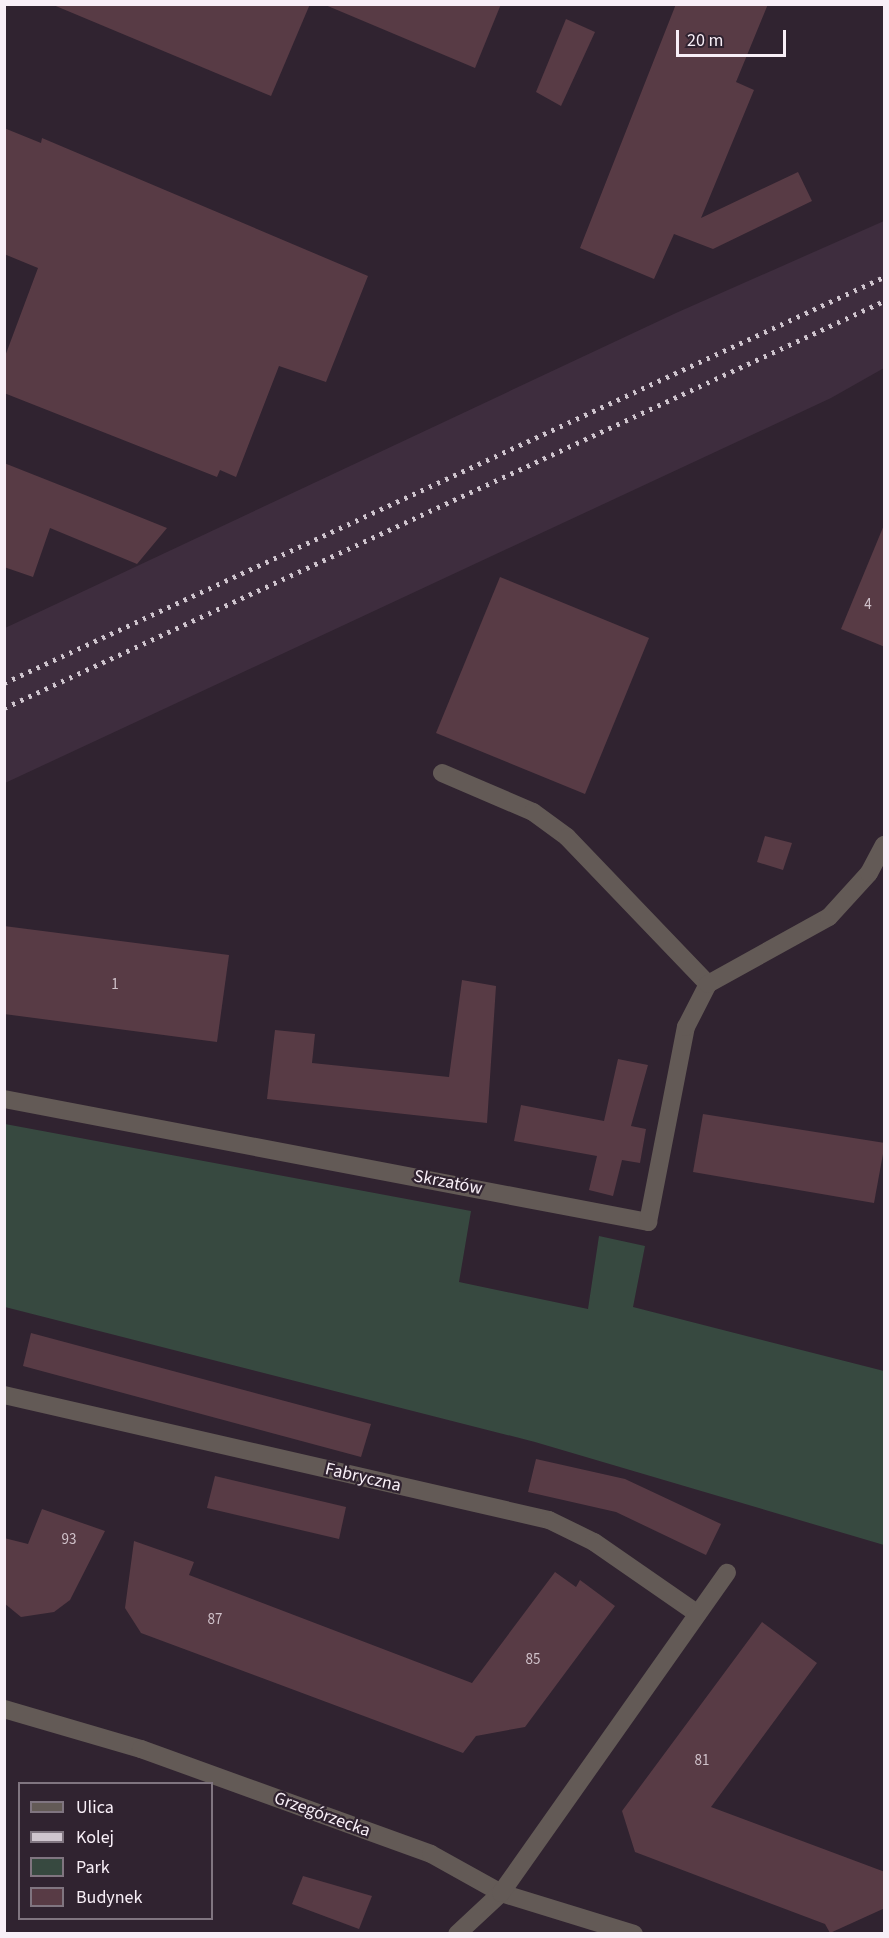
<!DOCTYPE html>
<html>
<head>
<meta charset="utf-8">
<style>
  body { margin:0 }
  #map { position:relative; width:889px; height:1938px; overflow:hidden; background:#302330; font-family:"Source Sans 3",sans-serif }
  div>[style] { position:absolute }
  .built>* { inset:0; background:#3e2d3e }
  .green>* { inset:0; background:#374940 }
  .building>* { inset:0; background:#583b45 }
  .minor>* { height:18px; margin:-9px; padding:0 9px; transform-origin:9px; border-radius:9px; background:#635a56 }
  .rail>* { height:4.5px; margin-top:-2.25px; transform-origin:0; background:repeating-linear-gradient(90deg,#cfc5ce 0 3px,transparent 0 9px) }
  span { translate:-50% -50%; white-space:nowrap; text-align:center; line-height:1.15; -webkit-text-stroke:4.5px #302330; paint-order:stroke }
  .number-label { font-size:15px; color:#d0c2ca }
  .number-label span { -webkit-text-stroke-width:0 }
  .street-label { font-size:18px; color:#f8eff7 }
  .frame { position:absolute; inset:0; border:6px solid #f8eff7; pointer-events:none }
  .legend { position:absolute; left:18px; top:1782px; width:195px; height:138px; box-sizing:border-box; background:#302330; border:2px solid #807580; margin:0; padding:8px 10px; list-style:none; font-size:18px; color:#f8eff7 }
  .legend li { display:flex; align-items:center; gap:12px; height:30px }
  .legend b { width:30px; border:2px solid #807580 }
  .scale { position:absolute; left:676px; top:30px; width:110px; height:27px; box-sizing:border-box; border:3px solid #f8eff7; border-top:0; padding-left:8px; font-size:18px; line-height:21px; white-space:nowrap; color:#f8eff7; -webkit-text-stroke:4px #302330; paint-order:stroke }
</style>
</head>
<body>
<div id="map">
  <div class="built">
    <div style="clip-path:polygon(884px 221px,884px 368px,831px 398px,5px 783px,5px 628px,676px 313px)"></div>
  </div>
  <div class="green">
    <div style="clip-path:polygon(5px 1124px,471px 1211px,459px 1282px,588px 1309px,599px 1236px,645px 1246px,633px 1307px,884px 1371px,884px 1545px,535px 1442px,5px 1307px)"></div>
  </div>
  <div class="building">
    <div style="clip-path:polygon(51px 4px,310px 4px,271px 96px)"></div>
    <div style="clip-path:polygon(323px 4px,501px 4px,475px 68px)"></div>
    <div style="clip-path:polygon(676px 4px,768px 4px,736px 82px,754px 90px,701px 218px,798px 172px,812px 201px,713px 249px,674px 234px,654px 279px,580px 248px)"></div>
    <div style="clip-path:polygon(566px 19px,595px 32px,561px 106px,536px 92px)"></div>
    <div style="clip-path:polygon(4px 128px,41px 143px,42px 138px,368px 276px,326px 382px,279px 366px,236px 477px,220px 470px,217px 477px,4px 393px,4px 359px,38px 268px,4px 254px)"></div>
    <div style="clip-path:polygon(4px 463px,85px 495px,167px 528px,137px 564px,50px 528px,33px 577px,4px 567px)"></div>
    <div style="clip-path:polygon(884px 525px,885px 525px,885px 647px,841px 629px)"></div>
    <div style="clip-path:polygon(500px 577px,649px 638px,585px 794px,436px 733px)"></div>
    <div style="clip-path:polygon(765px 836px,792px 843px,783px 870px,757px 862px)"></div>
    <div style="clip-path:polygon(4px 926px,229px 955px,217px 1042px,4px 1014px)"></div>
    <div style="clip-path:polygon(462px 980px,496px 986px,487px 1123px,267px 1099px,275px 1030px,315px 1034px,312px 1063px,449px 1077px)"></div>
    <div style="clip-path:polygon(618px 1059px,648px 1065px,631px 1126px,646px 1129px,640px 1163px,622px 1160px,613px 1196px,589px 1190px,597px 1156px,514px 1141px,521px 1105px,604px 1121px)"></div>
    <div style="clip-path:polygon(703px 1114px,885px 1143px,874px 1203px,693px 1172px)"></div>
    <div style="clip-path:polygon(31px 1333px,371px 1424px,361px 1457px,23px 1366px)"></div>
    <div style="clip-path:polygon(536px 1459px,625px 1479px,721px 1524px,706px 1555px,616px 1512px,528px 1492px)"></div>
    <div style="clip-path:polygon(215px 1476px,346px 1507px,339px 1539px,207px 1508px)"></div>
    <div style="clip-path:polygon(42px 1509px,105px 1531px,70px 1600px,54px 1612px,21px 1617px,4px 1603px,4px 1538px,28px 1544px)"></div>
    <div style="clip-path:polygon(134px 1541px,194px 1562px,189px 1575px,472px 1683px,555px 1572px,576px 1587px,580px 1580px,615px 1606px,525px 1727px,476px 1736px,463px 1753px,141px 1633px,125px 1608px)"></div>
    <div style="clip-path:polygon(762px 1622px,817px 1663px,711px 1807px,885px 1872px,885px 1908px,830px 1933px,825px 1924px,635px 1852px,622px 1811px)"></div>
    <div style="clip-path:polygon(303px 1876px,372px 1896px,359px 1929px,292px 1904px)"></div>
  </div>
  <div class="minor">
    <div style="left:442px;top:773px;width:99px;rotate:23.2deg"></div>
    <div style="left:533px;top:812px;width:42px;rotate:36.3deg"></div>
    <div style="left:567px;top:837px;width:204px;rotate:46.2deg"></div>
    <div style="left:4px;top:1099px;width:656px;rotate:10.81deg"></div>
    <div style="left:648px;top:1222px;width:199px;rotate:-79deg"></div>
    <div style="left:686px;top:1027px;width:48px;rotate:-62.9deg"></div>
    <div style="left:708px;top:984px;width:138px;rotate:-29deg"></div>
    <div style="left:829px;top:917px;width:59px;rotate:-47.7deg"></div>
    <div style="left:869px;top:873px;width:32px;rotate:-62deg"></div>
    <div style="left:4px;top:1395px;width:559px;rotate:12.92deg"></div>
    <div style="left:549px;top:1520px;width:50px;rotate:26.1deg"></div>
    <div style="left:594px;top:1542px;width:126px;rotate:34.7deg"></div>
    <div style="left:4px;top:1709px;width:143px;rotate:16.3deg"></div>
    <div style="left:141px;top:1749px;width:308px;rotate:19.9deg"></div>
    <div style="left:431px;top:1854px;width:80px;rotate:29.1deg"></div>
    <div style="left:501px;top:1893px;width:139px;rotate:17.1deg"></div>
    <div style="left:457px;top:1934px;width:60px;rotate:-43deg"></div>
    <div style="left:501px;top:1893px;width:392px;rotate:-54.8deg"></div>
  </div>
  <div class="rail">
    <div style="left:4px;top:683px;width:969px;rotate:-24.77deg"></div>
    <div style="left:4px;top:708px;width:970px;rotate:-24.82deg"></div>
  </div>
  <div class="number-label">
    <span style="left:868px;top:605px">4</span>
    <span style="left:115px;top:985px">1</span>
    <span style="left:69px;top:1540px">93</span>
    <span style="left:215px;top:1620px">87</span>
    <span style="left:533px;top:1660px">85</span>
    <span style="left:702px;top:1761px">81</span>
  </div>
  <div class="street-label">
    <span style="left:448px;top:1183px;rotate:11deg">Skrzatów</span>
    <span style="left:363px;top:1478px;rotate:13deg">Fabryczna</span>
    <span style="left:322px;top:1815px;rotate:20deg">Grzegórzecka</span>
  </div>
  <div class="frame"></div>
  <ul class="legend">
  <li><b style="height:8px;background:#635a56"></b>Ulica</li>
  <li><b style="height:8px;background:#cfc5ce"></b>Kolej</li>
  <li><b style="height:16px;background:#374940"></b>Park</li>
  <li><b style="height:16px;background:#583b45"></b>Budynek</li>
  </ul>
  <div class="scale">20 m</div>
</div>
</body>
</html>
